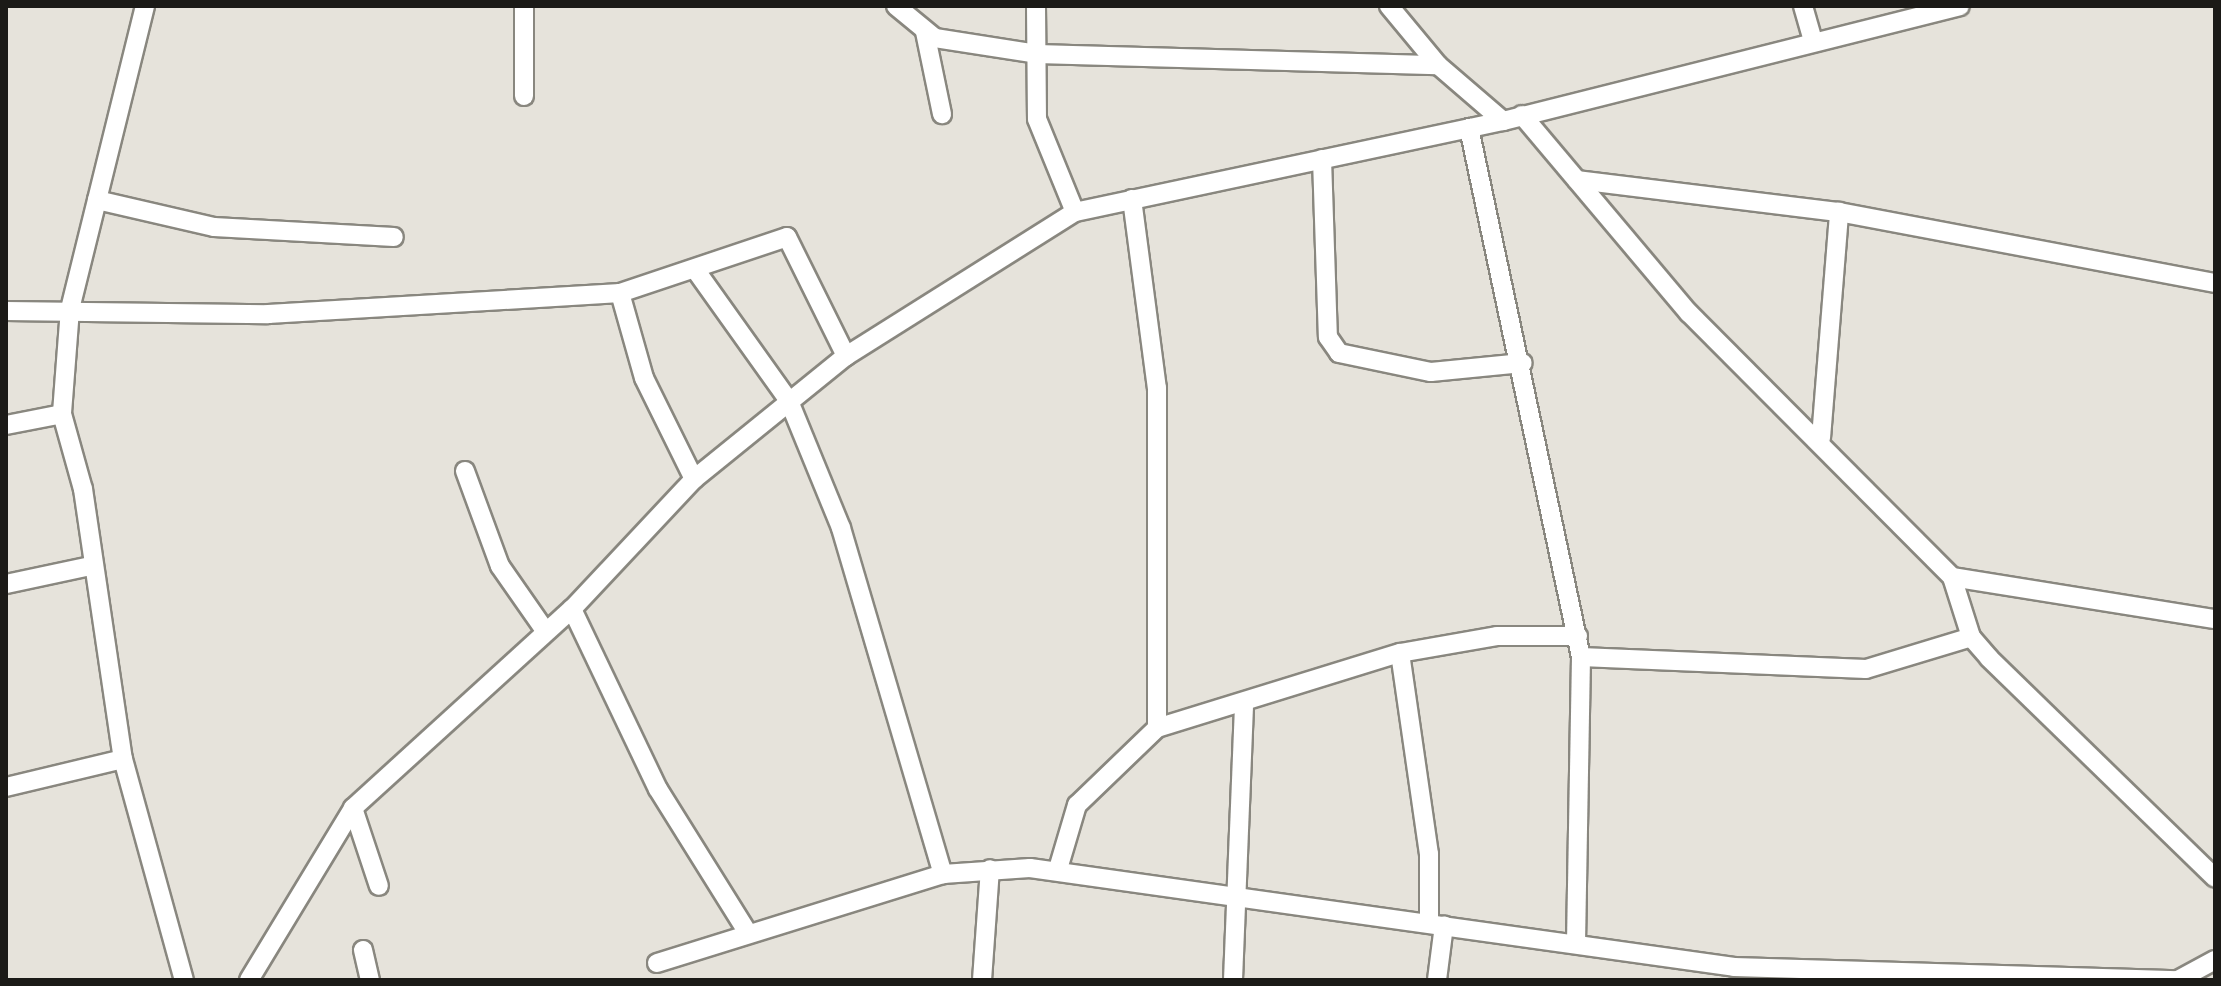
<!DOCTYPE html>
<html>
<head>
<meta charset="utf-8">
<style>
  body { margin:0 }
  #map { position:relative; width:2221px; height:986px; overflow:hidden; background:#e6e3db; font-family:Quicksand,sans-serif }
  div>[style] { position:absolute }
  .roads { filter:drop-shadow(2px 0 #89877f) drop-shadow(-2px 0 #89877f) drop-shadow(0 2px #89877f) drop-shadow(0 -2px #89877f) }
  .street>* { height:18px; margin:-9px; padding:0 9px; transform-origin:9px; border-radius:9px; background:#fff }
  span { translate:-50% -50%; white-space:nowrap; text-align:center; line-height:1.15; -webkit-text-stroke:8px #f3f1e9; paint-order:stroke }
  .frame { position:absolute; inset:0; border:8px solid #1b1a17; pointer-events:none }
</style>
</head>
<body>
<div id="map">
  <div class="roads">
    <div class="street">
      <div style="left:145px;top:6px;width:312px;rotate:103.9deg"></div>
      <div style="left:70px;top:309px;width:105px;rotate:94.4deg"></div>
      <div style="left:62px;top:414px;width:78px;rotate:74.4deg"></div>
      <div style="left:83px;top:489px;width:273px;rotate:81.6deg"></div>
      <div style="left:123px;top:759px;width:229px;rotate:74.6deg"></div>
      <div style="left:896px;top:6px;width:50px;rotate:39.4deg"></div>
      <div style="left:935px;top:38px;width:103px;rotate:8.9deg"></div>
      <div style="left:1037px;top:54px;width:401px;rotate:1.6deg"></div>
      <div style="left:1036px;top:6px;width:113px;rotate:89.5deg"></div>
      <div style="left:1037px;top:119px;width:100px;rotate:67.8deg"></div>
      <div style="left:1389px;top:6px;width:77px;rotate:50.3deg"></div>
      <div style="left:1438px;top:65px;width:86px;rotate:40.7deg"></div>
      <div style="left:1803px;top:6px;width:37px;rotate:74deg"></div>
      <div style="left:925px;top:32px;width:84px;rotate:78.3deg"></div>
      <div style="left:524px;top:96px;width:90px;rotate:-90deg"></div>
      <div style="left:1522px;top:115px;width:259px;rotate:49.9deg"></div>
      <div style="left:1689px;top:313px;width:373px;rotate:45.1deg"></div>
      <div style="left:1952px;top:577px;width:63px;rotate:72.4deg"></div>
      <div style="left:1971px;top:637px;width:28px;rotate:49deg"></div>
      <div style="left:1989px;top:658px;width:315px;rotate:44.2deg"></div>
      <div style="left:1469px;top:128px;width:541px;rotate:78.05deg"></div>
      <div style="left:1581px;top:657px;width:286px;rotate:91deg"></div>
      <div style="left:1322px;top:159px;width:178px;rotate:88.1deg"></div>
      <div style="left:1328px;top:337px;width:19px;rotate:55deg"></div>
      <div style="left:1339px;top:353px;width:94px;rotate:11.7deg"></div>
      <div style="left:1431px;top:372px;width:92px;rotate:-5.6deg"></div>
      <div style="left:1577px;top:180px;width:264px;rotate:7deg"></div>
      <div style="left:1839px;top:212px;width:383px;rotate:10.7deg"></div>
      <div style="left:1132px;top:199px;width:191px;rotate:82.5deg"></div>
      <div style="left:1157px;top:388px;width:340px;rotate:90deg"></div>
      <div style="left:97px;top:200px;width:120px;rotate:13deg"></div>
      <div style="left:214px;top:227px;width:180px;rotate:3.2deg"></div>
      <div style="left:697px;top:272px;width:158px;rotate:54.5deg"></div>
      <div style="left:789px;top:401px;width:137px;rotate:67.7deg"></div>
      <div style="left:841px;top:528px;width:361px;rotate:73.6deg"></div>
      <div style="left:620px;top:293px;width:88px;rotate:74.2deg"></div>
      <div style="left:644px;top:378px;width:113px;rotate:63.7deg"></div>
      <div style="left:6px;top:311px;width:262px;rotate:0.7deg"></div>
      <div style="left:268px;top:314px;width:353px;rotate:-3.4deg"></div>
      <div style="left:620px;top:293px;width:176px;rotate:-18.5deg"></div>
      <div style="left:787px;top:237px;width:133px;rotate:63.6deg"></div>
      <div style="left:6px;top:425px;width:57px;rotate:-11.1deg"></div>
      <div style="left:1821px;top:438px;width:227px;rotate:-85.4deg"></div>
      <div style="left:465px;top:471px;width:101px;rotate:69.8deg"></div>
      <div style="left:500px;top:566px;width:80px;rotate:55.1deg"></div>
      <div style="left:1952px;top:577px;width:266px;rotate:9.1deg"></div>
      <div style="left:6px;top:584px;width:87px;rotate:-12deg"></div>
      <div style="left:572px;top:609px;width:199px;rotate:64.5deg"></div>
      <div style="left:658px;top:789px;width:170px;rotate:58deg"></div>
      <div style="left:1400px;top:653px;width:203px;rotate:81.8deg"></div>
      <div style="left:1429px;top:854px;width:68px;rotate:90deg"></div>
      <div style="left:1581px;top:657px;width:285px;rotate:2.4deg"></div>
      <div style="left:1866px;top:669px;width:110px;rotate:-16.9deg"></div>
      <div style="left:6px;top:787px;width:120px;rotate:-13.5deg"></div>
      <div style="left:353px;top:808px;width:82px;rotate:71.6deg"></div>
      <div style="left:1058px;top:869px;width:67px;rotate:-73.5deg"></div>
      <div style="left:1077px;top:805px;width:111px;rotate:-43.9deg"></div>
      <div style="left:1157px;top:728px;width:254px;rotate:-17.2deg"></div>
      <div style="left:1400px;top:653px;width:98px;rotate:-9.9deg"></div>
      <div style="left:1497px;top:636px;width:81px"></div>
      <div style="left:363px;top:950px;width:31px;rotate:77deg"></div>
      <div style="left:657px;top:963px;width:300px;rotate:-17.3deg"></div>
      <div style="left:943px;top:874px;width:87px;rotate:-3.9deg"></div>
      <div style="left:1030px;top:868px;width:711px;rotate:8deg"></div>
      <div style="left:1734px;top:967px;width:444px;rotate:1.7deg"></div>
      <div style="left:2178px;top:980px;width:42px;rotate:-28.4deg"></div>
      <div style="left:249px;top:980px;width:201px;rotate:-58.8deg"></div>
      <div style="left:353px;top:808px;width:296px;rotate:-42.3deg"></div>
      <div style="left:572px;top:609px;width:178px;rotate:-46.8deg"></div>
      <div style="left:694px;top:479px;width:196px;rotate:-39deg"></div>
      <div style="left:846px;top:356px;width:271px;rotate:-32.2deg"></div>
      <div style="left:1075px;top:212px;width:438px;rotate:-12deg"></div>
      <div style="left:1503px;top:121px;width:471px;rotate:-14.1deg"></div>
      <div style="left:982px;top:980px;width:111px;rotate:-85.9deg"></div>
      <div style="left:1233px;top:980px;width:278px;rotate:-87.7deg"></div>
      <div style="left:1437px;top:980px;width:55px;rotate:-82.7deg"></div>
    </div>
  </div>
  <div class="frame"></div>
</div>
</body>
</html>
